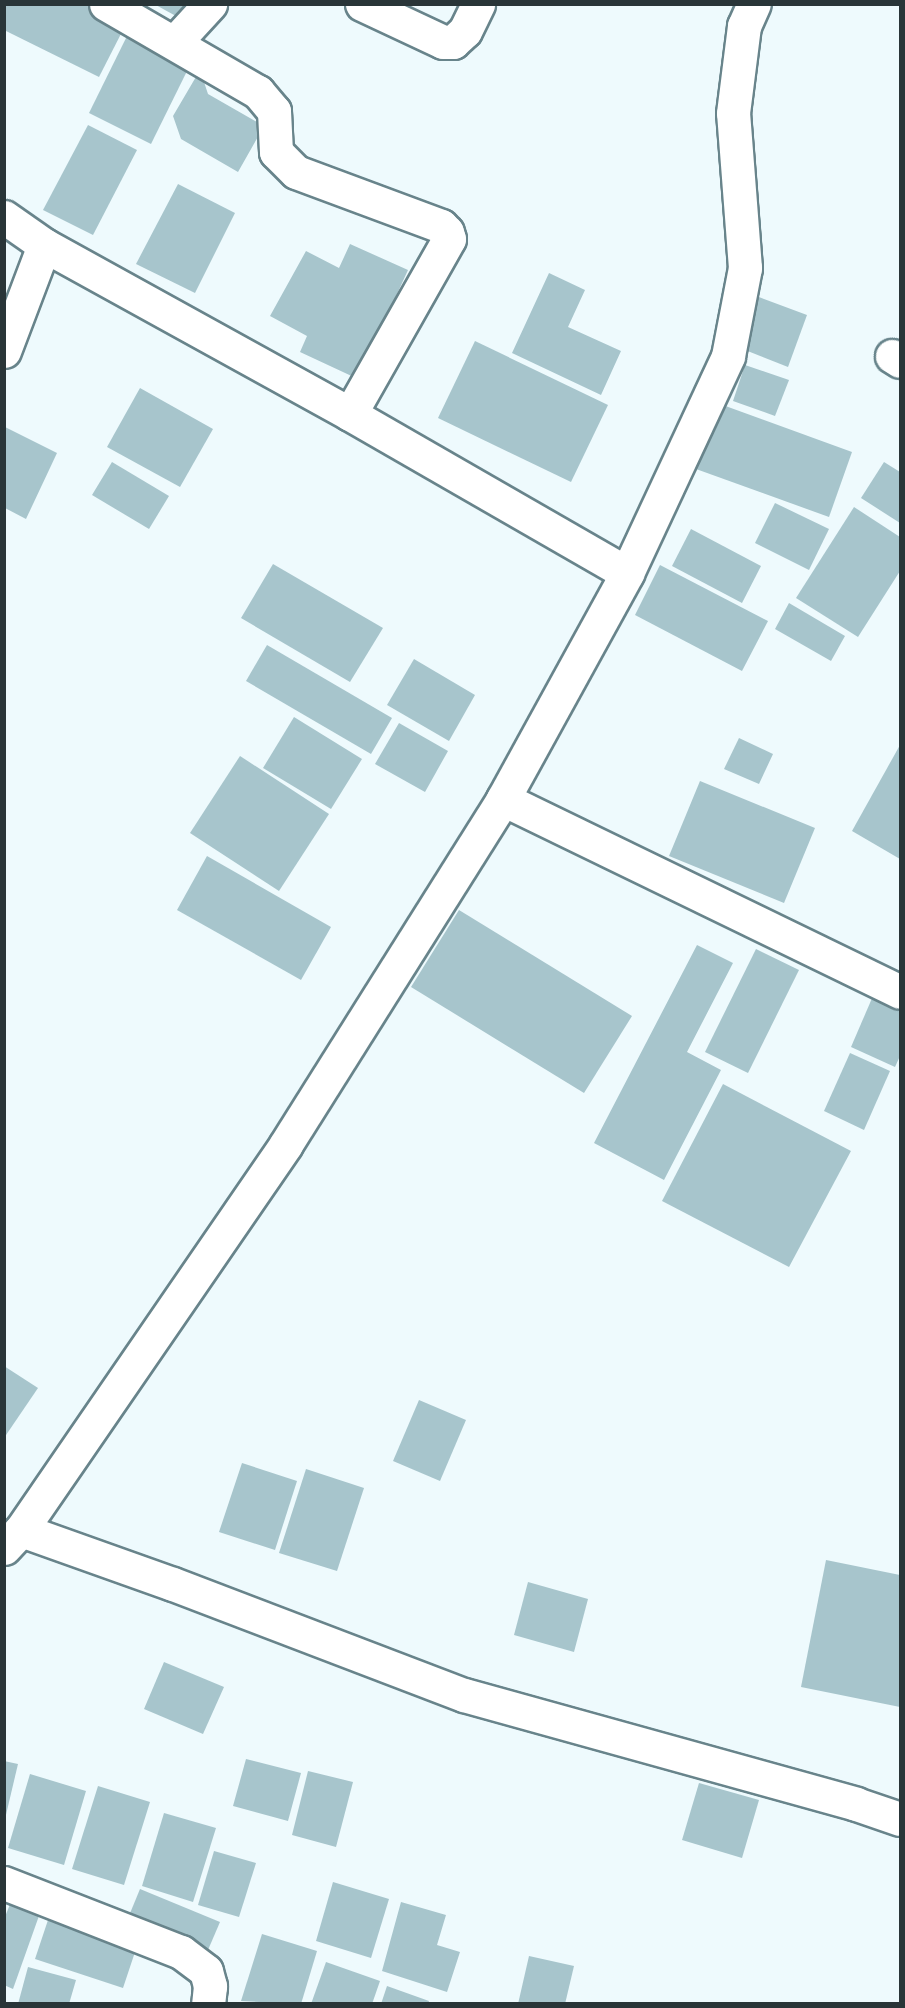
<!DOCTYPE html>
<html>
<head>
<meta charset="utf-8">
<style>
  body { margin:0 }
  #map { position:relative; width:905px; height:2008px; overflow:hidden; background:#eefafd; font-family:"PT Sans",sans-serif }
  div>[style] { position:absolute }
  .building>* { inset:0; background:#a7c5cc }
  .roads { filter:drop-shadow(2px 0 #68848b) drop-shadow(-2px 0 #68848b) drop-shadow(0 2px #68848b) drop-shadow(0 -2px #68848b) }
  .street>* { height:33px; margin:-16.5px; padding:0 16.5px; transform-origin:16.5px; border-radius:16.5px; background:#fff }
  span { translate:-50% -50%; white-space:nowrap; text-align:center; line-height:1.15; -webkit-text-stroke:6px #fff; paint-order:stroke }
  .frame { position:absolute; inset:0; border:6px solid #293538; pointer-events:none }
</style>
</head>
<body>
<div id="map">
  <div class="building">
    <div style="clip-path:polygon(4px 4px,85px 4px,126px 24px,99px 77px,4px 30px)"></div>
    <div style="clip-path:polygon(154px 4px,193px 4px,185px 21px)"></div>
    <div style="clip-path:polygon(129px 32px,191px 63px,151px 144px,89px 113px)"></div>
    <div style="clip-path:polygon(200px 70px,208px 94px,264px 126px,238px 172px,181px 139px,173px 116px)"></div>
    <div style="clip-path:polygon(88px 125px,137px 150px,93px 235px,43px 210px)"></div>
    <div style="clip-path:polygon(178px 184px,235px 213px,195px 293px,136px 264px)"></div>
    <div style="clip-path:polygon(350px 244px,408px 270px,358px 379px,300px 352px,307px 336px,270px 316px,306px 251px,339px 268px)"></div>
    <div style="clip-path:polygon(549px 273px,585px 290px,568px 327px,621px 351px,601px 395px,512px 353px)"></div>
    <div style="clip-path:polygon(759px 297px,807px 315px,788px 367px,740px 348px)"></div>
    <div style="clip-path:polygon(475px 341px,608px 405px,571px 482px,438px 418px)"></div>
    <div style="clip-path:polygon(745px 365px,789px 380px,775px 416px,733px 401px)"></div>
    <div style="clip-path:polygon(140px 388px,213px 429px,180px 487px,107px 447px)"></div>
    <div style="clip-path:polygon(720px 404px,852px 452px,829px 517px,696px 469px)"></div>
    <div style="clip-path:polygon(5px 427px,57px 453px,26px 519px,5px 508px)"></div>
    <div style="clip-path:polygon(112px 462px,169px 496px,149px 529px,92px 495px)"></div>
    <div style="clip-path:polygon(884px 462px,900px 472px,900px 523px,861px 498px)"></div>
    <div style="clip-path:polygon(775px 503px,829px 529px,809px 570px,755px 543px)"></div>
    <div style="clip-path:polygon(854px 507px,900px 537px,900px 571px,858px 637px,796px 598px)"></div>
    <div style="clip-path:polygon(691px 529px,761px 566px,742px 603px,672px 566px)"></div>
    <div style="clip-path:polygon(273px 564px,383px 628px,350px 682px,241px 618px)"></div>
    <div style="clip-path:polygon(660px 565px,768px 621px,742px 671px,635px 615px)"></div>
    <div style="clip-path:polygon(789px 603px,845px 636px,831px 661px,775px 629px)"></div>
    <div style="clip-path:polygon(267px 645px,392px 718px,371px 754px,246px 681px)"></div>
    <div style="clip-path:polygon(414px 659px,475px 695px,449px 741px,387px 705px)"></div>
    <div style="clip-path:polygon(294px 717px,362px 759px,331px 809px,263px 768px)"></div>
    <div style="clip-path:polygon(399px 723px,448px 751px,425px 792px,375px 764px)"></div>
    <div style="clip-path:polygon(739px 738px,773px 754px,759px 784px,724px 769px)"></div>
    <div style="clip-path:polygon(900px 745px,900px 859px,852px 831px)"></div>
    <div style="clip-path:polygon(240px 756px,329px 814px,279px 891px,190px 833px)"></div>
    <div style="clip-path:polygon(700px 781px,815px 828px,784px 903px,669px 856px)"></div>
    <div style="clip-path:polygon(207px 856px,331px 927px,301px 980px,177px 910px)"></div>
    <div style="clip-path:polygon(459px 910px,632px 1016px,584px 1093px,411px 987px)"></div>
    <div style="clip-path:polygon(697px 945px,733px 963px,687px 1052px,721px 1070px,664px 1180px,594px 1143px)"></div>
    <div style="clip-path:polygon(756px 949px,799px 970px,748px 1073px,705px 1052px)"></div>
    <div style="clip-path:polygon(876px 989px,900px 999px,900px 1056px,895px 1067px,851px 1047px)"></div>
    <div style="clip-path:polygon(850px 1053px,890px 1071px,864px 1130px,824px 1111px)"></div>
    <div style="clip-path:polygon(723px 1084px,851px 1151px,789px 1267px,662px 1201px)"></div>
    <div style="clip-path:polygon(4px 1366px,38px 1388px,4px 1438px)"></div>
    <div style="clip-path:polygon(419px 1400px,466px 1420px,440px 1481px,393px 1461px)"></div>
    <div style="clip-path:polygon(242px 1463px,297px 1481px,275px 1550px,219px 1532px)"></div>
    <div style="clip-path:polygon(306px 1469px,364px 1488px,337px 1571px,279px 1553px)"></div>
    <div style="clip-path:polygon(826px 1560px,900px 1575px,900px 1707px,801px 1687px)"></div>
    <div style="clip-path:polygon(528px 1582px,588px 1599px,574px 1652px,514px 1635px)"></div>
    <div style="clip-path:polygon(164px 1662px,224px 1687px,203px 1734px,144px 1709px)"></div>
    <div style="clip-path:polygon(246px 1759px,301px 1773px,288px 1821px,233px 1806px)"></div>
    <div style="clip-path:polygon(4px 1761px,18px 1764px,5px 1819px,4px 1819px)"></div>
    <div style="clip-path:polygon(308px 1771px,353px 1782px,336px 1847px,292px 1835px)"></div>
    <div style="clip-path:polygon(30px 1774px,86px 1791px,64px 1865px,8px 1848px)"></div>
    <div style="clip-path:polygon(699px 1783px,759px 1800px,742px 1858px,682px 1840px)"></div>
    <div style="clip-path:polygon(98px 1786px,150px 1802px,124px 1885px,72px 1869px)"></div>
    <div style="clip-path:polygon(164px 1813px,216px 1828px,193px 1902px,142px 1886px)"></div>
    <div style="clip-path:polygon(214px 1851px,256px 1863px,239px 1917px,198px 1905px)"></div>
    <div style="clip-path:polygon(333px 1882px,389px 1899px,371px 1958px,316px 1941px)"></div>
    <div style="clip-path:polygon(140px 1889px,220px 1922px,205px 1957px,126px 1923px)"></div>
    <div style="clip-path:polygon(11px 1902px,40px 1913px,13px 1989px,4px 1985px,4px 1919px)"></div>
    <div style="clip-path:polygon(401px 1902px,446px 1915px,437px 1945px,460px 1952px,447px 1992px,382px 1971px)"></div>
    <div style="clip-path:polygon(49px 1917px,137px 1946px,123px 1988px,35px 1959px)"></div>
    <div style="clip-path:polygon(262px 1934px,317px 1951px,301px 2004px,241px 2001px)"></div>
    <div style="clip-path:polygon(529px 1956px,574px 1966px,565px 2004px,518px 2004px)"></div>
    <div style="clip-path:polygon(326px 1962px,380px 1981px,372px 2004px,311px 2004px)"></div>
    <div style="clip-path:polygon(28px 1967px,76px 1980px,69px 2004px,18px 2004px)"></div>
    <div style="clip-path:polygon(387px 1986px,429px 2001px,428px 2004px,381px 2004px)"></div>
  </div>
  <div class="roads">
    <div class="street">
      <div style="left:106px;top:4px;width:176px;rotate:30.1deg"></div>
      <div style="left:258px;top:92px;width:25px;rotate:50deg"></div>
      <div style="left:274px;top:111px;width:41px;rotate:87.2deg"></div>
      <div style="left:276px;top:152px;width:28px;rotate:45deg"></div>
      <div style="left:296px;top:172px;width:155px;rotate:20.4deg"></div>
      <div style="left:441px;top:226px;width:8px;rotate:45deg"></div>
      <div style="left:447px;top:232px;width:7px;rotate:74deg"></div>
      <div style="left:449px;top:239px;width:201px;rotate:119.5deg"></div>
      <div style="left:362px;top:4px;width:89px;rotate:25.1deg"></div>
      <div style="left:443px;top:42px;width:10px"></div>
      <div style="left:453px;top:42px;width:16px;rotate:-43deg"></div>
      <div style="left:465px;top:31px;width:30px;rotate:-64deg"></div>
      <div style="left:175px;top:42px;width:52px;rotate:-47.4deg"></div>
      <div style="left:4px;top:217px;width:49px;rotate:35deg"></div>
      <div style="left:44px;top:245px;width:350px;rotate:28.9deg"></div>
      <div style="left:350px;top:414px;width:319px;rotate:29.9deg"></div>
      <div style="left:4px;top:351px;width:113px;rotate:-69.3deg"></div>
      <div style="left:892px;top:356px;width:9px;rotate:32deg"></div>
      <div style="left:503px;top:799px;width:441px;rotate:25.9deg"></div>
      <div style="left:21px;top:1530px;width:161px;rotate:19.6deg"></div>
      <div style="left:173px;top:1584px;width:311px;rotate:20.9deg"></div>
      <div style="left:464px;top:1695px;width:407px;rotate:15.5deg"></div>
      <div style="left:856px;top:1804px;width:46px;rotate:18.8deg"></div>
      <div style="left:4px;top:1548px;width:25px;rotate:-47deg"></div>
      <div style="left:21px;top:1530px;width:468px;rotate:-55.5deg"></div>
      <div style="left:286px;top:1144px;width:408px;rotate:-57.8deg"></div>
      <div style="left:503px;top:799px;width:258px;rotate:-61.2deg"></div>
      <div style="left:627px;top:573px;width:239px;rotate:-65deg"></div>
      <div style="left:728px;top:356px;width:90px;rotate:-79.1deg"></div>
      <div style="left:745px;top:268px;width:155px;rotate:-94.4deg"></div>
      <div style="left:733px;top:113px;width:88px;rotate:-82.8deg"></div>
      <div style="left:744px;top:26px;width:24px;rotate:-66deg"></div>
      <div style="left:4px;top:1883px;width:190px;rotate:21.3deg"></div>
      <div style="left:181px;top:1952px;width:31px;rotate:37deg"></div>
      <div style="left:206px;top:1971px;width:16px;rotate:75deg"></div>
      <div style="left:210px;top:1986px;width:18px;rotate:96deg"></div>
    </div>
  </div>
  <div class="frame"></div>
</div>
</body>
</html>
